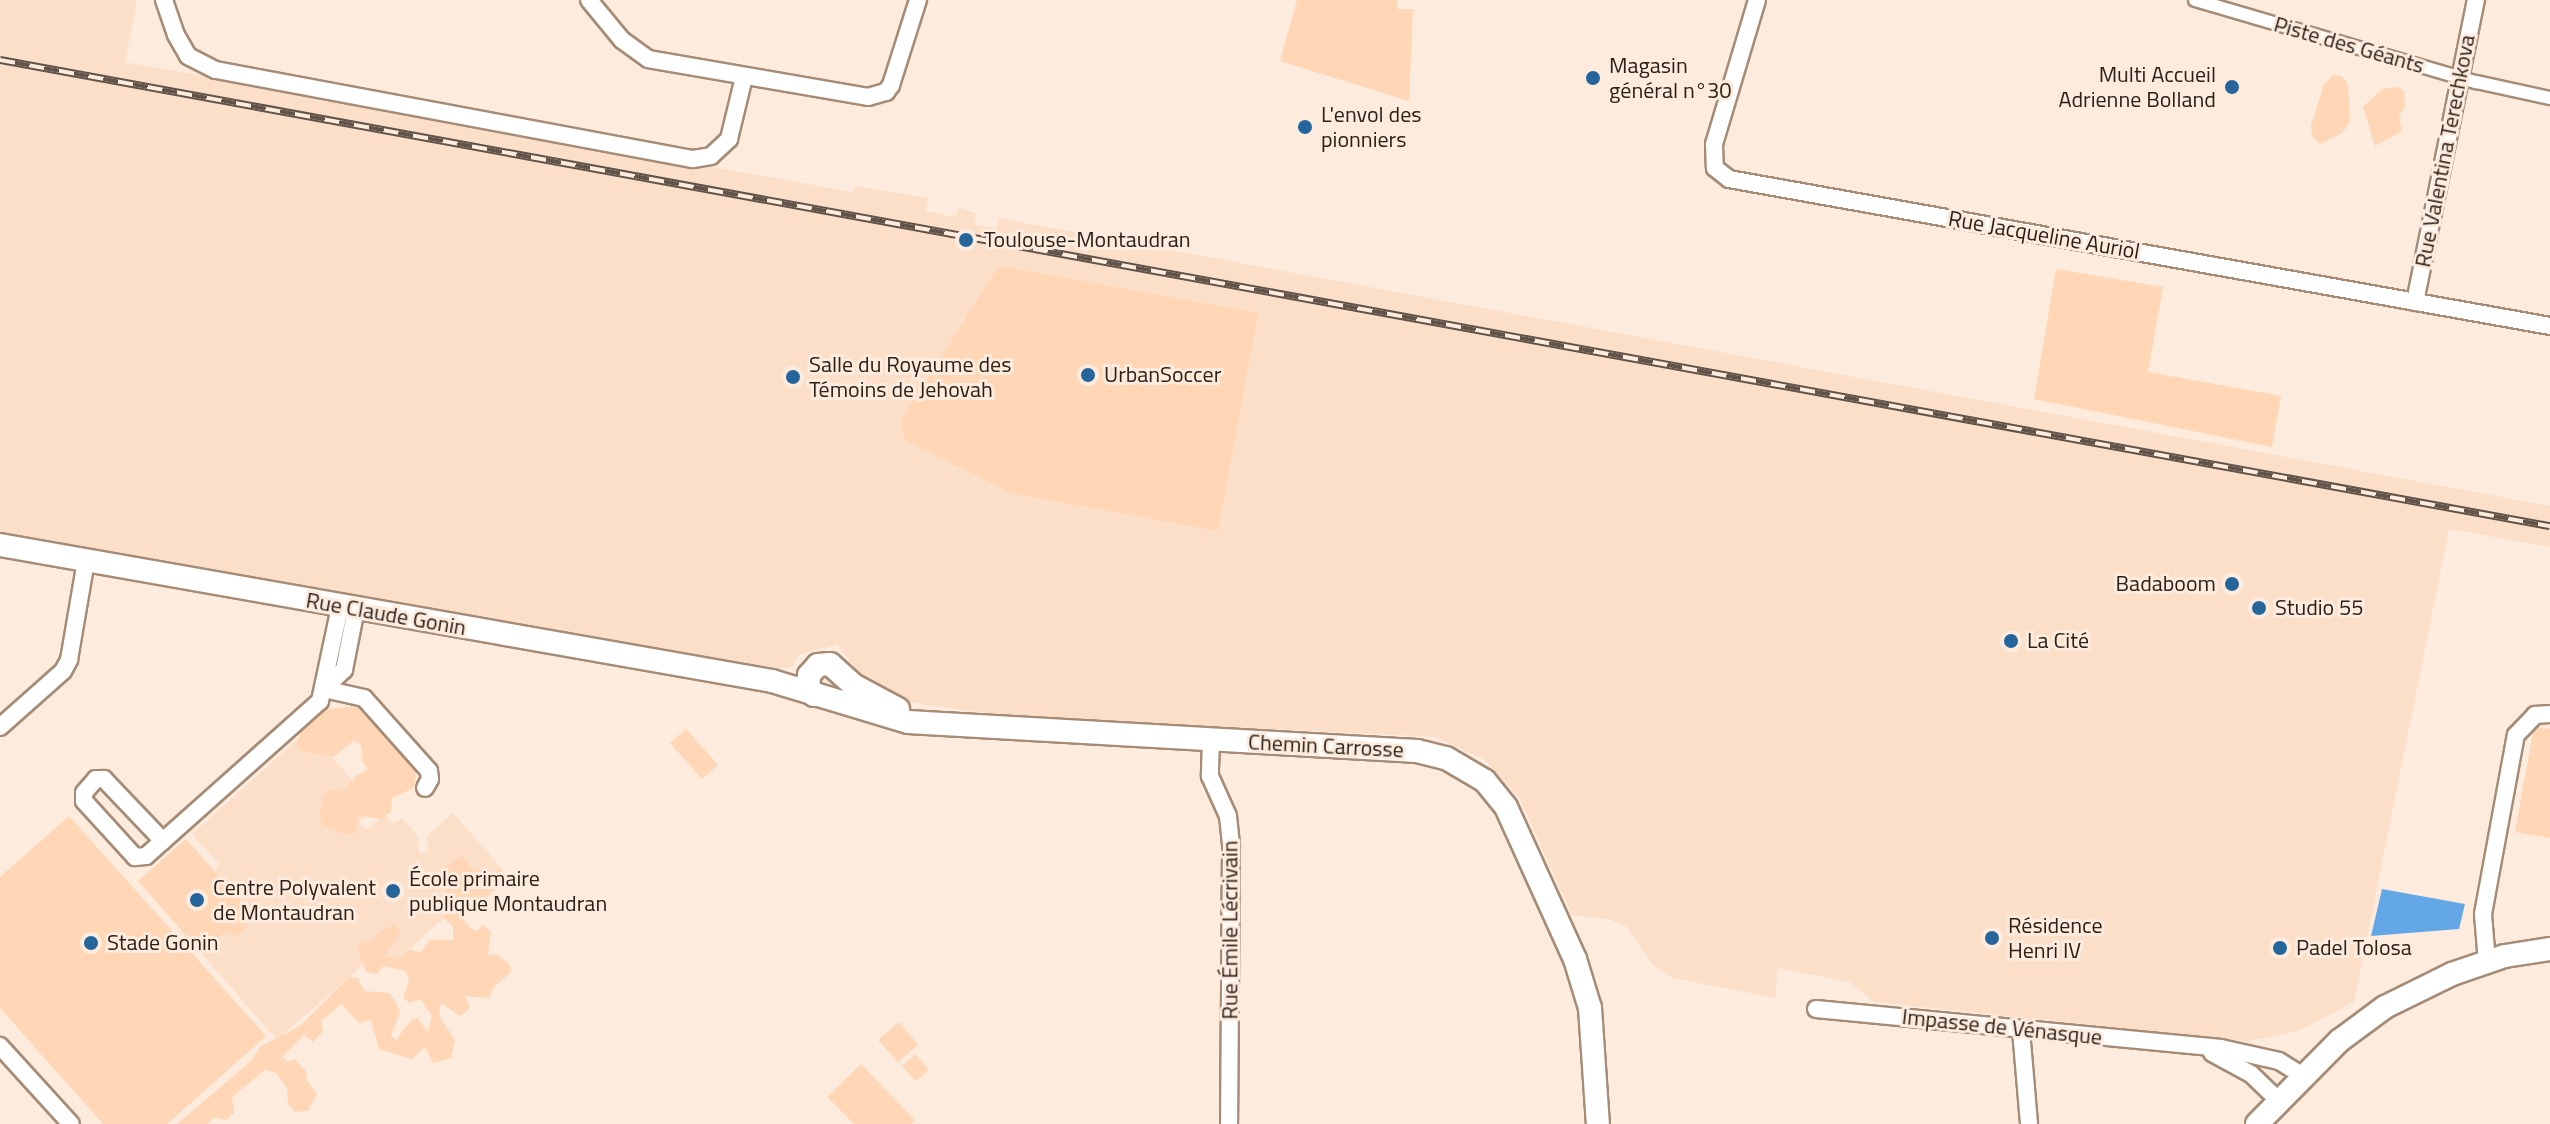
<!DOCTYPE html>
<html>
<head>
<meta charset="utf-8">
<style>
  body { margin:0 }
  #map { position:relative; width:2550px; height:1124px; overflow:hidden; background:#fdecde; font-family:"Titillium Web",sans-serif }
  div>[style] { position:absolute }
  .built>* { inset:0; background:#fcdfc9 }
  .green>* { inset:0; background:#ffd6b6 }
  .water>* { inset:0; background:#63a7e7 }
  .roads { filter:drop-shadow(2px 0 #a68b76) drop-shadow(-2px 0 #a68b76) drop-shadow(0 2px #a68b76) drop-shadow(0 -2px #a68b76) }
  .pedestrian>* { height:12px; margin:-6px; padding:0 6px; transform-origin:6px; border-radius:6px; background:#fff }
  .minor>* { height:16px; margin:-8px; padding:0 8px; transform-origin:8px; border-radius:8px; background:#fff }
  .tertiary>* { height:22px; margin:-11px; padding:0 11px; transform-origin:11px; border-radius:11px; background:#fff }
  .rail>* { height:8px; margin-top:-4px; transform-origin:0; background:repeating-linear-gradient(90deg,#fdecde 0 15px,#605349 0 30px); box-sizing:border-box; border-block:2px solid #605349 }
  .dots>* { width:22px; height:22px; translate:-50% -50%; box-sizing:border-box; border:4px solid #fdecde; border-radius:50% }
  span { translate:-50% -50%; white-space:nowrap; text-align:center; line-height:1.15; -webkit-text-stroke:6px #fdecde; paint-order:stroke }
  .street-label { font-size:22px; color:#2c2118 }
  .poi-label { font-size:22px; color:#2c2118 }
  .left { translate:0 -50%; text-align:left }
  .right { translate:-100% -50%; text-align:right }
</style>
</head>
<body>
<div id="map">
  <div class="built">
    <div style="clip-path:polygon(0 0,137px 0,125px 62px,853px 192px,855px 186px,928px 198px,926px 211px,955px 217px,959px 208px,976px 213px,974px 225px,997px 228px,999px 218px,1009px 220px,2550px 506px,2550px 547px,2449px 529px,2354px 1002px,2298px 1031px,2248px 1041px,1873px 1002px,1850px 982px,1777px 968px,1776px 998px,1672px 978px,1652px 964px,1627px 927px,1609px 919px,1572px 915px,1519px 797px,1485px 760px,1436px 737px,1007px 716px,926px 705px,899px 699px,876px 687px,859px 673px,837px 644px,798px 655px,793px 667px,777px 669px,0 532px)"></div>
    <div style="clip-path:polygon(308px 730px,376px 807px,359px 822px,366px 830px,385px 815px,394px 824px,402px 818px,418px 836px,419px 853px,428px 852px,427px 836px,453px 813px,501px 868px,400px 957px,372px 957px,277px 1040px,201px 953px,228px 929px,234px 937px,256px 918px,214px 871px,220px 864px,192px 834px)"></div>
  </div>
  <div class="green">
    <div style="clip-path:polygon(1297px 0,1397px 0,1397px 9px,1413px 9px,1409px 101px,1280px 61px)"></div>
    <div style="clip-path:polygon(2334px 75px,2341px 76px,2348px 84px,2350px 121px,2342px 133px,2320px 144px,2312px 136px,2311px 126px,2324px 84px)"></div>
    <div style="clip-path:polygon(2399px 87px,2404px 91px,2405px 106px,2399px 116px,2402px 131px,2375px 146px,2363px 107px,2382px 89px)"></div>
    <div style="clip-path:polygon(999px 266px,1258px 313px,1218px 531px,1011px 493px,906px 441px,900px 421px)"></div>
    <div style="clip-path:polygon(2056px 269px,2163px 287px,2148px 372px,2281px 396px,2272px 447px,2034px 399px)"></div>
    <div style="clip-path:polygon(358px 706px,416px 771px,414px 788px,392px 798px,391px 812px,380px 819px,359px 815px,355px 833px,346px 835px,322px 824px,319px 814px,324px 795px,331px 790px,343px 791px,356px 776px,368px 769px,363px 763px,361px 746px,354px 740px,334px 757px,301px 751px,297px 744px,305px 722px,318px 710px)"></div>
    <div style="clip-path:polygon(2540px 727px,2550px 729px,2550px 838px,2515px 832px,2533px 732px)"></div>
    <div style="clip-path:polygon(686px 729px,718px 765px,702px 779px,670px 743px)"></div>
    <div style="clip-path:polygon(69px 816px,266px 1036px,167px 1124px,103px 1124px,0 1008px,0 877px)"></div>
    <div style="clip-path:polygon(186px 839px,256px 918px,235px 937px,227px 930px,201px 953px,138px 881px)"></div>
    <div style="clip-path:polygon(462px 855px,473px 871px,482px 867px,488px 876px,501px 868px,503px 876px,496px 889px,463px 918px,470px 928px,477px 931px,483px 925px,491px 932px,488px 954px,498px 955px,509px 964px,511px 972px,494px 987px,489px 998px,465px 996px,470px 1008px,460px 1016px,441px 1003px,439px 1016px,455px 1040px,451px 1058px,433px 1063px,425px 1047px,412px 1059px,379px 1049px,371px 1020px,359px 1023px,341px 1004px,321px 1021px,323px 1031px,313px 1042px,304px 1035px,282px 1057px,288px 1062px,294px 1059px,306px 1071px,307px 1081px,317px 1094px,308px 1111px,295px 1112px,288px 1104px,287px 1088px,277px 1074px,266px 1069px,232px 1097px,234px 1113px,226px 1120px,215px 1117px,207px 1124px,177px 1124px,250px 1062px,261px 1046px,300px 1026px,349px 977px,358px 978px,364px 991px,389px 993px,397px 1004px,400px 1013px,391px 1036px,396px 1040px,412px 1019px,418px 1019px,428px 1032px,432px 1016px,420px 999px,410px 1003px,403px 998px,409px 981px,406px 971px,383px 966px,377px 974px,366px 972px,357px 946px,363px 940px,372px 942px,378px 933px,395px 924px,400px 933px,384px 957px,400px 957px,410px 949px,420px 953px,429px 940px,453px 940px,453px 927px,444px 918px,444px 908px,451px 900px,435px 875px)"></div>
    <div style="clip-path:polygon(899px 1022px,918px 1045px,898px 1062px,878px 1040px)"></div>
    <div style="clip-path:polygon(915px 1054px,929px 1070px,916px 1081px,902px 1066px)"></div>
    <div style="clip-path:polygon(861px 1064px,915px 1120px,911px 1124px,854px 1124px,827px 1097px)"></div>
  </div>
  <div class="water">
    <div style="clip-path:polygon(2382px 889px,2465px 904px,2459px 929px,2371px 936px)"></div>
  </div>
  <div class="roads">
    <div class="pedestrian">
      <div style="left:2195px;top:0;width:293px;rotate:16.3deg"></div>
      <div style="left:2476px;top:82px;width:76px;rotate:12.2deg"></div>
    </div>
    <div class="minor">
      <div style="left:164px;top:0;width:37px;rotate:71deg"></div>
      <div style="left:176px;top:35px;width:24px;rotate:60deg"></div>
      <div style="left:188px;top:56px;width:31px;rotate:27deg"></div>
      <div style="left:216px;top:70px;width:485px;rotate:10.6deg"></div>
      <div style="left:693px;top:159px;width:18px;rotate:-9deg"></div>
      <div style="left:711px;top:156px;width:25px;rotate:-43deg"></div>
      <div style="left:729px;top:139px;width:64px;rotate:-76.4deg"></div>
      <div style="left:589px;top:0;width:52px;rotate:50.5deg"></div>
      <div style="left:622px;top:40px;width:32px;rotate:36deg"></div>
      <div style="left:648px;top:59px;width:223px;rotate:9.8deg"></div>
      <div style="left:868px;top:97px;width:19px;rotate:-16deg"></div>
      <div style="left:886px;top:92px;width:9px;rotate:-54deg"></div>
      <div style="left:891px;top:85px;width:89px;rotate:-72.4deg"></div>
      <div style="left:1757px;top:0;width:150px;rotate:106.6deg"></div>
      <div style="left:1714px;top:144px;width:24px;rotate:88deg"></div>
      <div style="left:1715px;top:168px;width:18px;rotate:38deg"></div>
      <div style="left:1729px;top:179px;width:834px;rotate:10.15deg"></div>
      <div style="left:2415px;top:302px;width:308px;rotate:-78.6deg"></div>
      <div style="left:324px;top:689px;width:41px;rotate:12.7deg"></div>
      <div style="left:364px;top:698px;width:98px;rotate:48.3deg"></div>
      <div style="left:429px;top:771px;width:8px;rotate:83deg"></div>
      <div style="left:430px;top:779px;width:10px;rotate:119deg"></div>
      <div style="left:324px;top:689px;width:28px;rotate:-44deg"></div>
      <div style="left:344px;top:670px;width:62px;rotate:-78.9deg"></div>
      <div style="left:0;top:727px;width:84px;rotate:-41.6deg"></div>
      <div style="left:63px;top:671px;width:13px;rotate:-61deg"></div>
      <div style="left:69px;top:660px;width:100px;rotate:-80.3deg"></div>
      <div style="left:1211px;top:741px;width:35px;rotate:92deg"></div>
      <div style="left:1210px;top:776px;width:44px;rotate:65.8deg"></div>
      <div style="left:1228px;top:816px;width:31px;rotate:84deg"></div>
      <div style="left:1231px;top:847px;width:277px;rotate:90.4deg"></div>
      <div style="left:163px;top:841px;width:86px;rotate:-133.6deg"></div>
      <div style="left:104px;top:779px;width:8px;rotate:180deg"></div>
      <div style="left:96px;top:779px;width:18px;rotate:131deg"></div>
      <div style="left:84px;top:793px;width:8px;rotate:90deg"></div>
      <div style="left:84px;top:801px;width:76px;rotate:47.7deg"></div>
      <div style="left:135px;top:857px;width:11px;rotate:-5deg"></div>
      <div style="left:146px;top:856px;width:233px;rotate:-41.7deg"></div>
      <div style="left:320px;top:701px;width:96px;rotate:-78deg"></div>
      <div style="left:2487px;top:962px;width:48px;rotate:-94.8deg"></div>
      <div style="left:2483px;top:914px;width:182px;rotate:-79.6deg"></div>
      <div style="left:2516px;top:735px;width:28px;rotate:-46deg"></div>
      <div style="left:2535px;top:715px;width:15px;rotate:-4deg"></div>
      <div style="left:1816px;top:1009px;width:407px;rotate:5.5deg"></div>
      <div style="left:2221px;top:1048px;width:59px;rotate:12.6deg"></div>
      <div style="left:2279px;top:1061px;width:28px;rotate:32deg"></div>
      <div style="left:2021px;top:1030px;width:94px;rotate:85.1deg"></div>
      <div style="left:0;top:1046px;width:105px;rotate:47.7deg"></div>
      <div style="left:2212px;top:1053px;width:44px;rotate:28.3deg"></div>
      <div style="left:2251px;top:1074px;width:39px;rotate:44deg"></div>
    </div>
    <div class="tertiary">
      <div style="left:0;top:545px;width:784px;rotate:9.99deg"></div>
      <div style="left:772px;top:681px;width:142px;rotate:16.8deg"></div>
      <div style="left:908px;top:722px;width:510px;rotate:3.26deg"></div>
      <div style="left:1417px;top:751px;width:30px;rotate:14deg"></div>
      <div style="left:1446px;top:758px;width:45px;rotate:30.5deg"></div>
      <div style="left:1485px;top:781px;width:33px;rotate:51deg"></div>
      <div style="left:1506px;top:807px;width:167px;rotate:65.6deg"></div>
      <div style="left:1575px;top:959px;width:51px;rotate:73deg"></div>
      <div style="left:1590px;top:1008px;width:116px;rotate:86.1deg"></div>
      <div style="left:814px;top:695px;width:12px;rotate:-121deg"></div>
      <div style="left:808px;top:685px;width:10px;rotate:-84deg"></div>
      <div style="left:809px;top:675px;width:13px;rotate:-48deg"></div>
      <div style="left:818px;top:665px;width:12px;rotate:-5deg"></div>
      <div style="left:830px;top:664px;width:31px;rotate:42deg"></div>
      <div style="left:853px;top:685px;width:51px;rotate:28.1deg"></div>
      <div style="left:2257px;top:1124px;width:117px;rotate:-45.3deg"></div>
      <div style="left:2339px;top:1041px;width:57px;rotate:-36.5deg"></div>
      <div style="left:2385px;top:1007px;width:75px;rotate:-26.2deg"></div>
      <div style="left:2452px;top:974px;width:56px;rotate:-18.8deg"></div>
      <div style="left:2505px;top:956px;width:46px;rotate:-8.8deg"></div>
    </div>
  </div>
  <div class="rail">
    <div style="left:0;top:60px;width:2592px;rotate:10.36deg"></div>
  </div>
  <div class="dots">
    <div style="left:1593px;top:78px;background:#26659c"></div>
    <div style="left:2232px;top:87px;background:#26659c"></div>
    <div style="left:1305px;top:127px;background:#26659c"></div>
    <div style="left:966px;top:240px;background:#26659c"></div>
    <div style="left:1088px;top:375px;background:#26659c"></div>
    <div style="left:793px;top:377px;background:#26659c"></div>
    <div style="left:2232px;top:584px;background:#26659c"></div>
    <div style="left:2259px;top:608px;background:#26659c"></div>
    <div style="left:2011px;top:641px;background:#26659c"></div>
    <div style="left:393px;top:891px;background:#26659c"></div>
    <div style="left:197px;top:900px;background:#26659c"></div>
    <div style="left:1992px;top:938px;background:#26659c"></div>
    <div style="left:91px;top:943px;background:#26659c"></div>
    <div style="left:2280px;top:948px;background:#26659c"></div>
  </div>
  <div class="street-label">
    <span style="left:2349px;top:45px;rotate:16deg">Piste des Géants</span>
    <span style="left:2445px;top:151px;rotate:-79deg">Rue Valentina Terechkova</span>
    <span style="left:2044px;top:235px;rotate:10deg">Rue Jacqueline Auriol</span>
    <span style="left:386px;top:614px;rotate:10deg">Rue Claude Gonin</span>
    <span style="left:1326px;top:746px;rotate:3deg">Chemin Carrosse</span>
    <span style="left:1230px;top:930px;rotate:-90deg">Rue Émile Lécrivain</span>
    <span style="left:2002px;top:1027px;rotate:6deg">Impasse de Vénasque</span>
  </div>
  <div class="poi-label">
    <span class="left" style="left:1609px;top:78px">Magasin<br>général n°30</span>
    <span class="right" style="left:2216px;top:87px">Multi Accueil<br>Adrienne Bolland</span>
    <span class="left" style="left:1321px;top:127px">L'envol des<br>pionniers</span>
    <span class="left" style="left:984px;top:240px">Toulouse-Montaudran</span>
    <span class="left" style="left:809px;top:377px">Salle du Royaume des<br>Témoins de Jehovah</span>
    <span class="left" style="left:1104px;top:375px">UrbanSoccer</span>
    <span class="right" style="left:2216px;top:584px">Badaboom</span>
    <span class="left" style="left:2275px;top:608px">Studio 55</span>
    <span class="left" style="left:2027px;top:641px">La Cité</span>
    <span class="left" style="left:409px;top:891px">École primaire<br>publique Montaudran</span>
    <span class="left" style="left:213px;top:900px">Centre Polyvalent<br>de Montaudran</span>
    <span class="left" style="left:2008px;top:938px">Résidence<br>Henri IV</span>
    <span class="left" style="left:107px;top:943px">Stade Gonin</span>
    <span class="left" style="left:2296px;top:948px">Padel Tolosa</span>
  </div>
</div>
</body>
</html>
